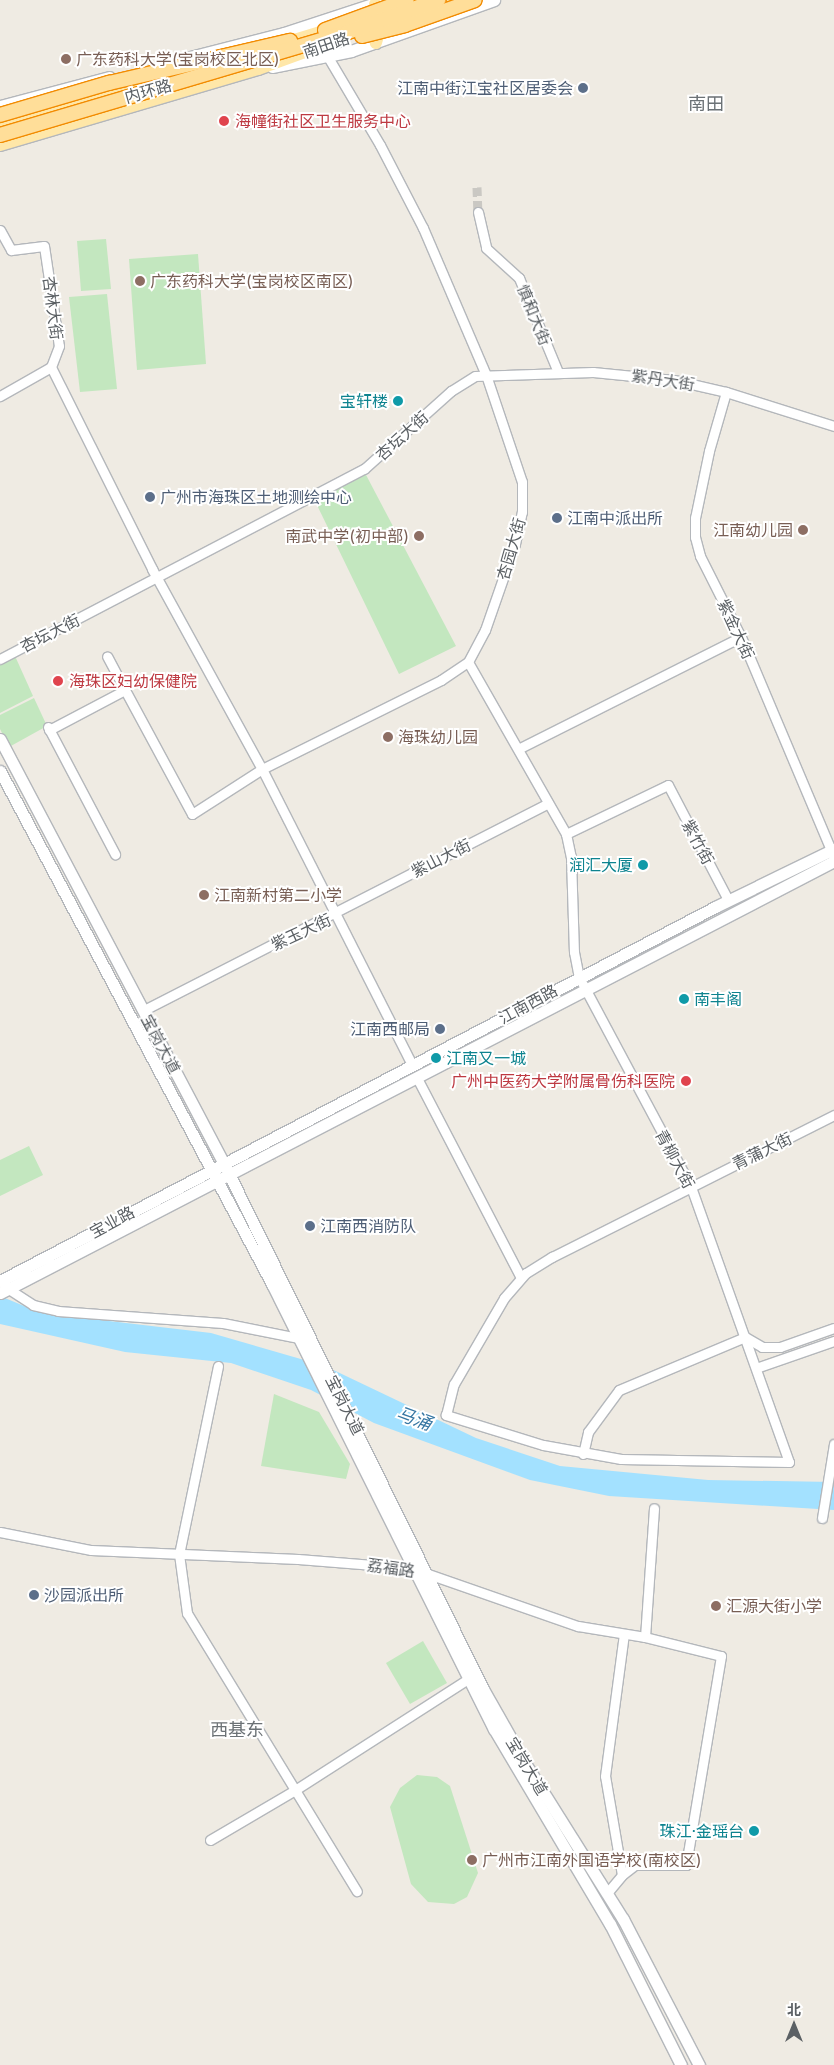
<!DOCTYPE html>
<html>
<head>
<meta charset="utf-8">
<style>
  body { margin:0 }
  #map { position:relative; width:834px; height:2065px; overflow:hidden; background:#efebe3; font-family:Inter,"Noto Sans SC",sans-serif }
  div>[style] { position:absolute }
  .green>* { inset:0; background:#c3e7bf }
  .water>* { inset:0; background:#a3e1ff }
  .minor-tunnel>* { height:9px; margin-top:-4.5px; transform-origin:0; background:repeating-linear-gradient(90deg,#cac8c3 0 9px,transparent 0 13.5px) }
  .roads { filter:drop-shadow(1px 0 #b4b7bb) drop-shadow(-1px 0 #b4b7bb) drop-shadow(0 1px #b4b7bb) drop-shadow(0 -1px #b4b7bb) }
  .minor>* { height:9px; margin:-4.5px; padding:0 4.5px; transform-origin:4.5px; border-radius:4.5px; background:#fff }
  .secondary>* { height:11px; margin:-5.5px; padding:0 5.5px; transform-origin:5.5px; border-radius:5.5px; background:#fff }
  .primary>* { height:12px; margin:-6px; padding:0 6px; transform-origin:6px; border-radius:6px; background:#ffe7a8 }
  .bridges { filter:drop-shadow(1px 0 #f28b00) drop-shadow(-1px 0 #f28b00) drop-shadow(0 1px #f28b00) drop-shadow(0 -1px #f28b00) }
  .trunk-bridge>* { height:14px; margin:-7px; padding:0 7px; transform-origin:7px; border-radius:7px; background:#ffde99 }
  .dots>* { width:14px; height:14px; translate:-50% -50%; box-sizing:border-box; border:2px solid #fff; border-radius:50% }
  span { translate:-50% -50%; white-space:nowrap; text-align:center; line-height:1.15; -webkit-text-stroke:4px #fff; paint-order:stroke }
  .street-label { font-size:16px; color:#5b6064 }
  .education-label { font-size:16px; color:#785e54 }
  .left { translate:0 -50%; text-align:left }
  .right { translate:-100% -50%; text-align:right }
  .service-label { font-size:16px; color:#4e5e75 }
  .health-label { font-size:16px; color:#be3a42 }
  .culture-label { font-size:16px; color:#0d838f }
  .neighbourhood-label { font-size:18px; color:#6c7276 }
  .water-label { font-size:18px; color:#3777a3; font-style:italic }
  .north { position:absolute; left:769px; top:2000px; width:50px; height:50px; -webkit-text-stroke:4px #fff; paint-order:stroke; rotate:0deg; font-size:14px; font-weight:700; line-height:20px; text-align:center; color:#5b6064 }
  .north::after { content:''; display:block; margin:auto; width:18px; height:22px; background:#5b6064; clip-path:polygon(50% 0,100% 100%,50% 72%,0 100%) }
</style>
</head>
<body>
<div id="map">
  <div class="green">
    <div style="clip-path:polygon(106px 239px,111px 289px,81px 291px,77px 241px)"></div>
    <div style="clip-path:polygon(198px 254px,206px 364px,137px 370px,129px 259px)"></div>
    <div style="clip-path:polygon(107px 294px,117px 389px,80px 392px,69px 297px)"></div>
    <div style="clip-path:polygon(365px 473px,456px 646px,399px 674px,315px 501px)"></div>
    <div style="clip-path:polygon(15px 656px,33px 696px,0 713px,0 664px)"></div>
    <div style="clip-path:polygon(34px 698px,47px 726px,9px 747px,0 729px,0 715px)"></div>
    <div style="clip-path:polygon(29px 1146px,43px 1175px,0 1196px,0 1160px)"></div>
    <div style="clip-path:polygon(274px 1394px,319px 1412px,350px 1464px,346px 1479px,261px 1466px)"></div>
    <div style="clip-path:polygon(423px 1641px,447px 1683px,410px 1704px,386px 1663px)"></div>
    <div style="clip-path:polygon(417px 1775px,437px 1777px,450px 1786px,478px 1873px,467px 1897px,454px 1904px,428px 1902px,411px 1884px,390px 1807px,400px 1788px)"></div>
  </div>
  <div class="water">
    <div style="clip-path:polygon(0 1296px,41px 1313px,211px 1333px,325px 1366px,476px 1438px,560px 1466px,708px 1480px,834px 1482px,834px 1510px,609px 1496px,530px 1480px,374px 1423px,311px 1390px,231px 1363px,125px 1352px,0 1324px)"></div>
  </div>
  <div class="minor-tunnel">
    <div style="left:477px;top:187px;width:25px;rotate:88deg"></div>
  </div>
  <div class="roads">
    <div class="minor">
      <div style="left:478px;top:212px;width:37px;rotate:77deg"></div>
      <div style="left:486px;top:248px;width:45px;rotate:42.3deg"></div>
      <div style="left:519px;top:278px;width:102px;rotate:67.5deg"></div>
      <div style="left:0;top:230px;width:23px;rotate:61deg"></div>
      <div style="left:11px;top:250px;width:33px;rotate:-7deg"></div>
      <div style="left:44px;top:246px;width:101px;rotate:81.5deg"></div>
      <div style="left:59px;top:346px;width:22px;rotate:111deg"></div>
      <div style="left:51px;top:367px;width:59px;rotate:150.4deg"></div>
      <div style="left:51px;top:367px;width:226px;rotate:63.4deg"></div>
      <div style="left:152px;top:569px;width:228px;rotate:61.2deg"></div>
      <div style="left:262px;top:769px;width:332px;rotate:63.1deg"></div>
      <div style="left:726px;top:392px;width:61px;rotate:106.1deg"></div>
      <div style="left:709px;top:451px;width:68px;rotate:101.8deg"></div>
      <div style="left:695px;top:518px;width:19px;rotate:90deg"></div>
      <div style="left:695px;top:537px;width:20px;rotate:75deg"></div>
      <div style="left:700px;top:556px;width:91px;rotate:63.2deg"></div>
      <div style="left:741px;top:637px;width:237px;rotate:67.1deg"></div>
      <div style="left:0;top:659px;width:411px;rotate:-27.6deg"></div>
      <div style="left:364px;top:469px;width:117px;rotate:-41.9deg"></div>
      <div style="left:451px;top:391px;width:28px;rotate:-32deg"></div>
      <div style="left:475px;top:376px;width:118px;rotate:-1.9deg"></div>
      <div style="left:593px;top:372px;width:81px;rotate:5.6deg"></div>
      <div style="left:674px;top:380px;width:53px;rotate:13deg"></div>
      <div style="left:726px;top:392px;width:113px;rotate:17.5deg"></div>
      <div style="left:468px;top:662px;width:198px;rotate:60.3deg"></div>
      <div style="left:566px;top:834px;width:25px;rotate:78deg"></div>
      <div style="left:571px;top:858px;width:94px;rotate:88.2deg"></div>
      <div style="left:574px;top:952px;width:25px;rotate:79deg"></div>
      <div style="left:579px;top:977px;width:238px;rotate:61.9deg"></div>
      <div style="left:691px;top:1187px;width:292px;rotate:70.4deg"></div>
      <div style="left:789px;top:1462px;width:168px;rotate:-179deg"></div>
      <div style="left:621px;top:1459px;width:79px;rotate:-169.8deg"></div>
      <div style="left:543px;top:1445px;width:102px;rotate:-162.8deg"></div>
      <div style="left:446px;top:1415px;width:32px;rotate:-76deg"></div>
      <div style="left:454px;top:1384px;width:99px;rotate:-59.8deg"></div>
      <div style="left:504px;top:1298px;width:33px;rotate:-49deg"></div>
      <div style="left:526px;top:1273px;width:31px;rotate:-32deg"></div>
      <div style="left:552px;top:1257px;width:156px;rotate:-26.7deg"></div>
      <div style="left:691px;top:1187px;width:160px;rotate:-26.7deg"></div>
      <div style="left:125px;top:690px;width:141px;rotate:61.6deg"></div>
      <div style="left:192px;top:814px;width:83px;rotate:-32.7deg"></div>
      <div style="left:262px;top:769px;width:200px;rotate:-26.4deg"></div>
      <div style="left:441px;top:680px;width:32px;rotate:-34deg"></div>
      <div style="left:468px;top:662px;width:36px;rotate:-62deg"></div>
      <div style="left:485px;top:630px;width:91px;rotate:-70.8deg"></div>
      <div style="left:515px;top:544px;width:33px;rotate:-78deg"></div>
      <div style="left:522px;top:512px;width:30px;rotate:-90deg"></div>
      <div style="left:522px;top:482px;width:113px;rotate:-108.6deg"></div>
      <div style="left:486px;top:375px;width:160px;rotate:-113.2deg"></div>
      <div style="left:423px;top:228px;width:93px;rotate:-117.4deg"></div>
      <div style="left:380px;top:145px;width:102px;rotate:-120.6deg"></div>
      <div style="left:48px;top:727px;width:144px;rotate:62.2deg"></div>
      <div style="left:49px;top:730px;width:86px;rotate:-27.8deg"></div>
      <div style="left:125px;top:690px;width:38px;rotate:-118deg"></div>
      <div style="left:520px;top:748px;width:247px;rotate:-26.7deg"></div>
      <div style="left:566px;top:834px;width:113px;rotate:-25.7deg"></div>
      <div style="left:668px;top:785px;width:130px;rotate:62.4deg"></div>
      <div style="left:144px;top:1010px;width:454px;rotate:-27.1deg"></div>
      <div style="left:417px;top:1078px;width:225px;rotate:62.5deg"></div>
      <div style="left:4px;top:1286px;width:35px;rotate:33deg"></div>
      <div style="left:33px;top:1305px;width:26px;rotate:13deg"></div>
      <div style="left:58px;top:1311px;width:165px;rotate:4.2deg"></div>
      <div style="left:223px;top:1323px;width:76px;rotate:11.3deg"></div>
      <div style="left:745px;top:1337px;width:20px;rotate:30deg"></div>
      <div style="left:762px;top:1347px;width:18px"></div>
      <div style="left:780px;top:1347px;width:57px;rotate:-19.4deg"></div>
      <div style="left:218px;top:1366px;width:192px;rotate:101.7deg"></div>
      <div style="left:179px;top:1554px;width:60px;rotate:82.3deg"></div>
      <div style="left:187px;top:1613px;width:326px;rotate:58.6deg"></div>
      <div style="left:756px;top:1368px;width:83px;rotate:-19.1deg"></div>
      <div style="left:583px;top:1454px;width:23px;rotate:-77deg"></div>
      <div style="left:588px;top:1432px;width:52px;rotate:-53.6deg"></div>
      <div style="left:619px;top:1390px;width:137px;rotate:-22.8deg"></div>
      <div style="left:822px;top:1518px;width:75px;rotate:-80.8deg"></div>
      <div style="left:0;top:1532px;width:93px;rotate:11.2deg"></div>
      <div style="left:91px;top:1550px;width:207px;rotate:2.5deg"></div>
      <div style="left:298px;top:1559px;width:113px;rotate:4.6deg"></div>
      <div style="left:411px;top:1568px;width:177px;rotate:19.2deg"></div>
      <div style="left:578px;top:1626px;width:68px;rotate:9.3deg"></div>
      <div style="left:645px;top:1637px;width:129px;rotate:-86deg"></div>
      <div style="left:210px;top:1840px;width:99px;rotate:-30.5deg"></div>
      <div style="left:295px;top:1790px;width:206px;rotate:-32.7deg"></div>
      <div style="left:622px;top:1875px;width:16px;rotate:-38deg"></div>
      <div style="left:635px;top:1865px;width:51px"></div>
      <div style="left:686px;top:1865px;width:212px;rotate:-80.5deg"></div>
      <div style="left:721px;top:1656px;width:78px;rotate:-166deg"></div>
      <div style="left:607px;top:1893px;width:23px;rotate:-50deg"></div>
      <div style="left:622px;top:1875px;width:100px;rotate:-99.7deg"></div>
      <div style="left:605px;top:1776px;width:143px;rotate:-82.4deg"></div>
    </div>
    <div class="secondary">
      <div style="left:178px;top:60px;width:109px;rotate:-14.3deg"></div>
      <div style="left:284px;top:33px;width:106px;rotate:-18.1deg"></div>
      <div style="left:272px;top:67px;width:81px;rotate:-11.4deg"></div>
      <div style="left:351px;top:51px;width:152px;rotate:-19.6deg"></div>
      <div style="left:0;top:106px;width:113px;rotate:-14.9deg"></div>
      <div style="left:0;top:739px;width:492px;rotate:62.2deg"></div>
      <div style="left:229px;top:1174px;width:574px;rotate:63.75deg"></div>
      <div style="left:483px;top:1689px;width:85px;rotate:60.4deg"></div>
      <div style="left:525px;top:1763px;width:184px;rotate:57.9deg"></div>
      <div style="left:623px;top:1919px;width:165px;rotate:62.5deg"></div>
      <div style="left:0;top:771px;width:581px;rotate:62.07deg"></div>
      <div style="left:272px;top:1284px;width:497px;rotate:63.5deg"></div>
      <div style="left:494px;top:1729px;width:227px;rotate:59.3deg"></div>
      <div style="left:610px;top:1924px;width:158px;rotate:63.3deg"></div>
      <div style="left:0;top:1281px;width:807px;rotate:-27.61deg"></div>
      <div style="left:715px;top:907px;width:132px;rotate:-26deg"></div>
      <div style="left:0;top:1293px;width:939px;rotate:-27.38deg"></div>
    </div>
    <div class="primary">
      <div style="left:375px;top:4px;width:20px;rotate:70deg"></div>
      <div style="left:382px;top:23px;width:21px;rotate:107deg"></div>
      <div style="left:429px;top:9px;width:23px;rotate:-23deg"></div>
      <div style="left:281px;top:44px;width:54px;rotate:-17.1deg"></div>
      <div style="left:0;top:127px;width:205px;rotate:-16.4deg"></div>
      <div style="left:0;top:145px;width:269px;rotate:-16.4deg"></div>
      <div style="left:258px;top:69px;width:62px;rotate:-19.9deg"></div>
    </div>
  </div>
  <div class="bridges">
    <div class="trunk-bridge">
      <div style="left:325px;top:30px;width:87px;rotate:-20.1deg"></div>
      <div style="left:362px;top:36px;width:44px;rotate:-14.3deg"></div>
      <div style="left:405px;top:25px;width:74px;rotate:-19.7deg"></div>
      <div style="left:0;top:115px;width:114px;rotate:-16.4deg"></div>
      <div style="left:109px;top:83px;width:186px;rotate:-13.1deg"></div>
      <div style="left:0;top:135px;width:363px;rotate:-16.5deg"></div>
      <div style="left:348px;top:32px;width:96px;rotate:-19.6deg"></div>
    </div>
  </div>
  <div class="dots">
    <div style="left:66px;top:59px;background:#8d6e63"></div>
    <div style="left:583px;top:88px;background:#5c6f8a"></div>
    <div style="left:224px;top:121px;background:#e0444e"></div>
    <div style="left:140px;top:281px;background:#8d6e63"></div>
    <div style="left:398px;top:401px;background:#0f9aa8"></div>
    <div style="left:150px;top:497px;background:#5c6f8a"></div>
    <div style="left:557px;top:518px;background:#5c6f8a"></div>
    <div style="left:803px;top:530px;background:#8d6e63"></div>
    <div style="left:419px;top:536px;background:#8d6e63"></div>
    <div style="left:58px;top:681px;background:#e0444e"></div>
    <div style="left:388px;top:737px;background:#8d6e63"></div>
    <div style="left:643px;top:865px;background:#0f9aa8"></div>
    <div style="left:204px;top:895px;background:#8d6e63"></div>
    <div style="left:684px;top:999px;background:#0f9aa8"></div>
    <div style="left:440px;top:1029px;background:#5c6f8a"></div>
    <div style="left:436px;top:1058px;background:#0f9aa8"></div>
    <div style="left:686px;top:1081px;background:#e0444e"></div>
    <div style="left:310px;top:1226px;background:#5c6f8a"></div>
    <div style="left:34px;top:1595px;background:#5c6f8a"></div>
    <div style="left:716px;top:1606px;background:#8d6e63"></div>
    <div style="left:754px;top:1831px;background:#0f9aa8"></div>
    <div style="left:472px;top:1860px;background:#8d6e63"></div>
  </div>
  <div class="street-label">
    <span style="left:326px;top:45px;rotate:-19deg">南田路</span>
    <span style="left:148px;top:91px;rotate:-16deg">内环路</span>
    <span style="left:53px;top:308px;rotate:83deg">杏林大街</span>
    <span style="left:534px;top:315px;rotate:68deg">慎和大街</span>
    <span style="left:663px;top:380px;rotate:9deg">紫丹大街</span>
    <span style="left:402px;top:436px;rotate:-42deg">杏坛大街</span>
    <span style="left:511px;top:549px;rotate:-74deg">杏园大街</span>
    <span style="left:736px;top:629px;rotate:65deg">紫金大街</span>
    <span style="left:50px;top:633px;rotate:-27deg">杏坛大街</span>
    <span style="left:698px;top:842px;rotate:62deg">紫竹街</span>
    <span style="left:441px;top:858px;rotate:-27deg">紫山大街</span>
    <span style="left:301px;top:932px;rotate:-25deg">紫玉大街</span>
    <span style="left:528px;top:1004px;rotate:-28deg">江南西路</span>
    <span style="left:161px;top:1044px;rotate:62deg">宝岗大道</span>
    <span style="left:762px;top:1151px;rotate:-26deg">青蒲大街</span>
    <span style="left:675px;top:1159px;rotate:62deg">青柳大街</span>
    <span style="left:112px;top:1222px;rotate:-28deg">宝业路</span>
    <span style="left:345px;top:1405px;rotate:63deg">宝岗大道</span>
    <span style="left:391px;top:1568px;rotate:8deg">荔福路</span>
    <span style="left:527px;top:1766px;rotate:59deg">宝岗大道</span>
  </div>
  <div class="education-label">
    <span class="left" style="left:76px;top:59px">广东药科大学(宝岗校区北区)</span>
    <span class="left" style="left:150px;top:281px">广东药科大学(宝岗校区南区)</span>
    <span class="right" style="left:793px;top:530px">江南幼儿园</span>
    <span class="right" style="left:409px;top:536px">南武中学(初中部)</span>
    <span class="left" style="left:398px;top:737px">海珠幼儿园</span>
    <span class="left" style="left:214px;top:895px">江南新村第二小学</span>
    <span class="left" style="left:726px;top:1606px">汇源大街小学</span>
    <span class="left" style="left:482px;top:1860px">广州市江南外国语学校(南校区)</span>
  </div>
  <div class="service-label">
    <span class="right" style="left:573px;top:88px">江南中街江宝社区居委会</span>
    <span class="left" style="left:160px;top:497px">广州市海珠区土地测绘中心</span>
    <span class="left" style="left:567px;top:518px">江南中派出所</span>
    <span class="right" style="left:430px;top:1029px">江南西邮局</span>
    <span class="left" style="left:320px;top:1226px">江南西消防队</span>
    <span class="left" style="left:44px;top:1595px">沙园派出所</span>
  </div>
  <div class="health-label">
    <span class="left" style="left:235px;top:121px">海幢街社区卫生服务中心</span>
    <span class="left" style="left:69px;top:681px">海珠区妇幼保健院</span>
    <span class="right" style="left:675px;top:1081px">广州中医药大学附属骨伤科医院</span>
  </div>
  <div class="culture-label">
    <span class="right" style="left:388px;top:401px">宝轩楼</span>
    <span class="right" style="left:633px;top:865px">润汇大厦</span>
    <span class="left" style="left:694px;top:999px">南丰阁</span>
    <span class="left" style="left:446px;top:1058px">江南又一城</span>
    <span class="right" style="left:744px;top:1831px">珠江·金瑶台</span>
  </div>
  <div class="neighbourhood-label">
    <span style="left:706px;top:104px">南田</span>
    <span style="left:237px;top:1730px">西基东</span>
  </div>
  <div class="water-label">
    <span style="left:414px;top:1419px;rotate:20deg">马涌</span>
  </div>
  <div class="north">北</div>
</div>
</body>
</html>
